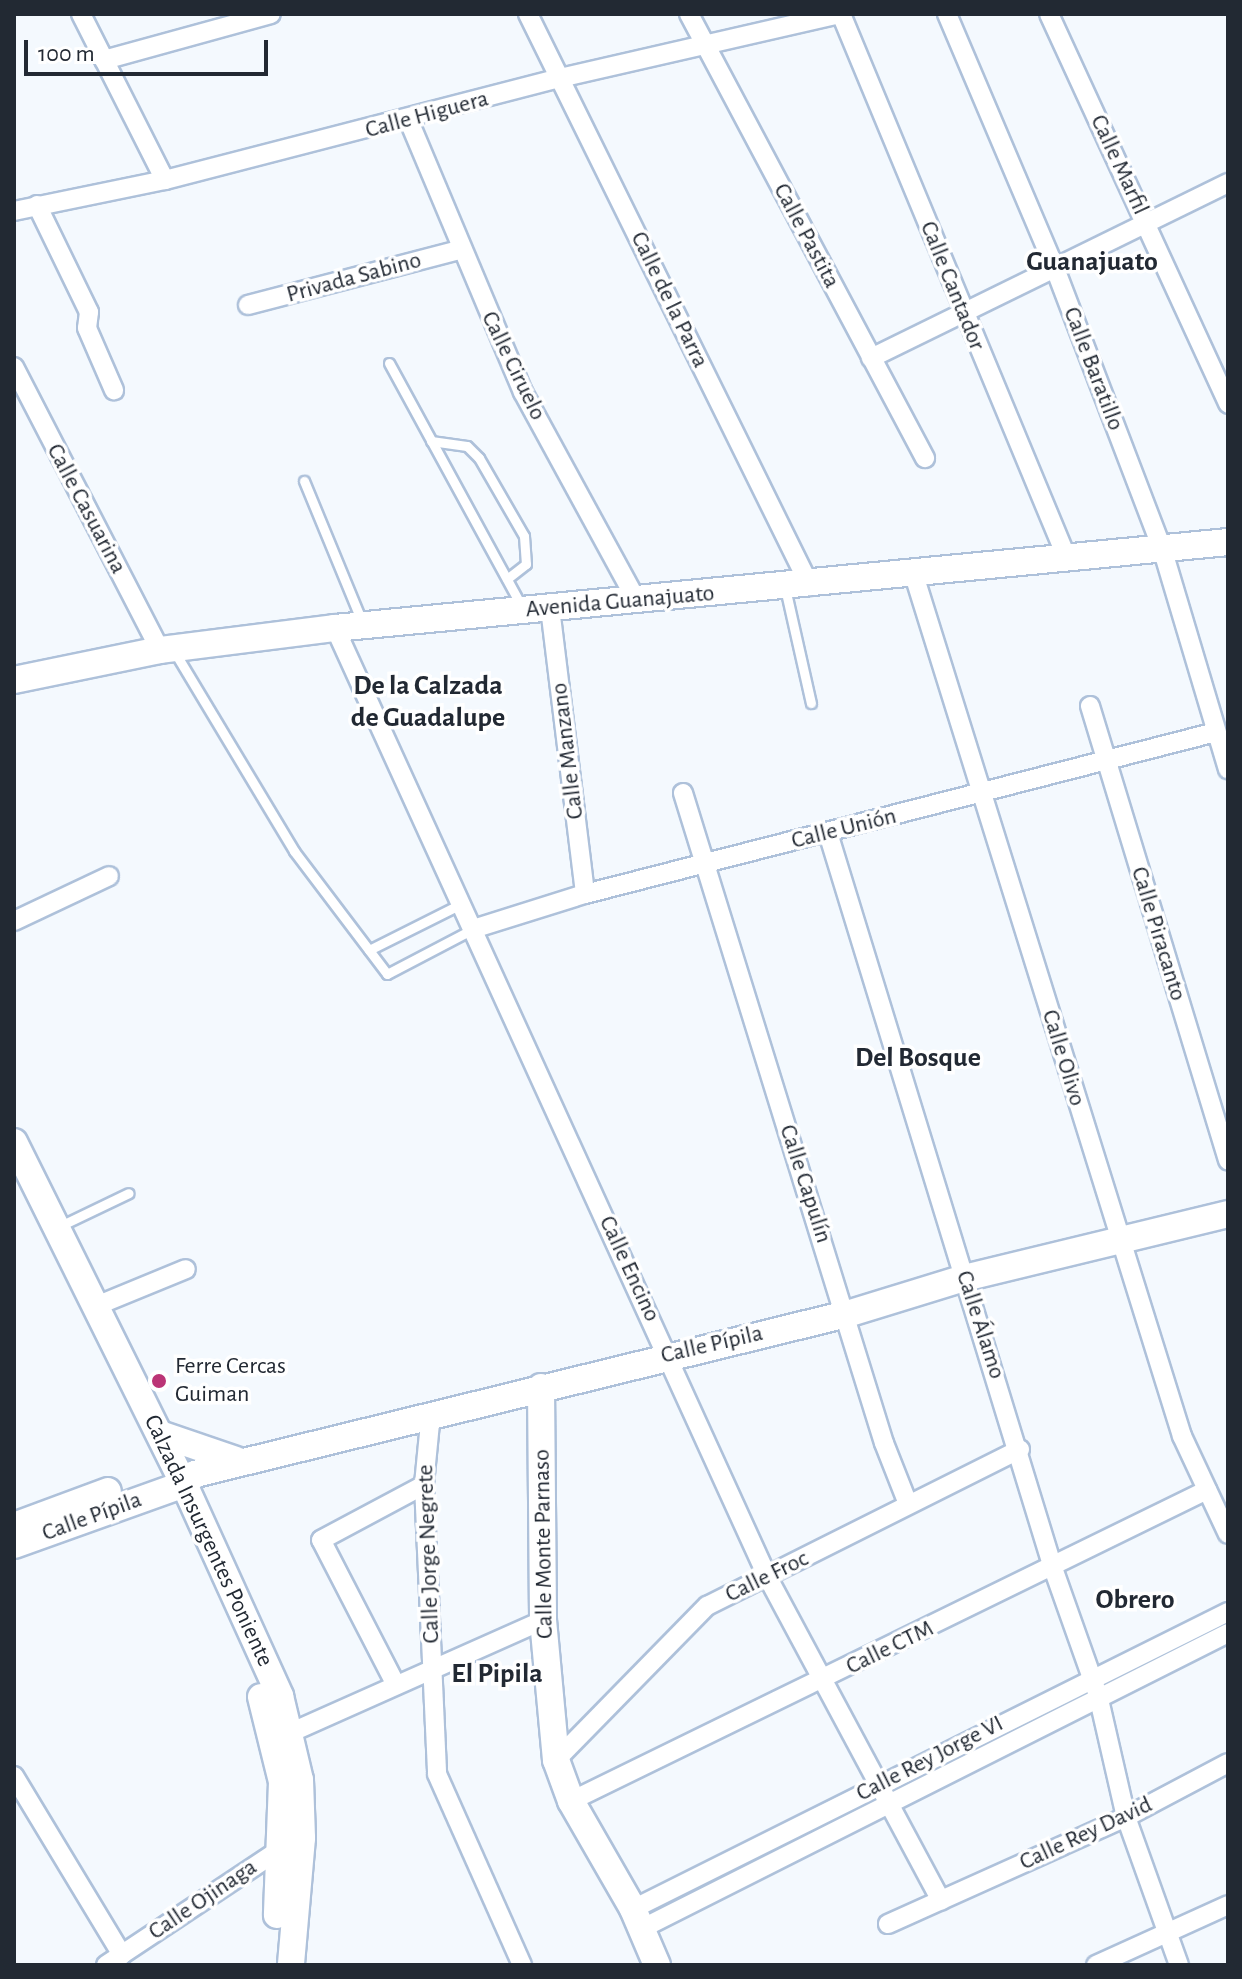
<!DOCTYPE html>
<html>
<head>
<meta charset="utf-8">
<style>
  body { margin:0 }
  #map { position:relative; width:1242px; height:1979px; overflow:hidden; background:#f4f9fe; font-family:"Alegreya Sans",sans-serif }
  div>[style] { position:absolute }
  .roads { filter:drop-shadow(2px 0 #aec1da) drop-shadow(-2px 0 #aec1da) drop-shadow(0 2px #aec1da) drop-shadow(0 -2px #aec1da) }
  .lane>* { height:9px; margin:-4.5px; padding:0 4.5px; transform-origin:4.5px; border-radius:4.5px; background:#fff }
  .street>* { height:18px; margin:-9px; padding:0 9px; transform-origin:9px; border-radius:9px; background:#fff }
  .secondary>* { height:26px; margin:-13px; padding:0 13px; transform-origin:13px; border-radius:13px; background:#fff }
  .dots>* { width:22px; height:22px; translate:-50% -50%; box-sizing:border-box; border:4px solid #fff; border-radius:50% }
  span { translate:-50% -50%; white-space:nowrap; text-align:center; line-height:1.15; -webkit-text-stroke:7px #fff; paint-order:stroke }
  .street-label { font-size:24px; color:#222933 }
  .poi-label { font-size:24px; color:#222933 }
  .left { translate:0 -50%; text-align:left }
  .quarter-label { font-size:28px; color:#222933; font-weight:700 }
  .frame { position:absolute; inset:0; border:16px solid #222933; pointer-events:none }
  .scale { position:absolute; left:24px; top:40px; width:244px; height:36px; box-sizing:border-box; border:4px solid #222933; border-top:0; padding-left:10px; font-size:24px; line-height:28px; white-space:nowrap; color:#222933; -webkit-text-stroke:6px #fff; paint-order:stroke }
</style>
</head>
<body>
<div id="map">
  <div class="roads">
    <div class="lane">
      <div style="left:389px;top:363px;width:276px;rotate:61.4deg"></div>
      <div style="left:431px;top:441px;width:36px;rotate:8deg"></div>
      <div style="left:467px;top:446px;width:17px;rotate:45deg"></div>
      <div style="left:479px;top:458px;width:90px;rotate:60deg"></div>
      <div style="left:524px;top:536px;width:28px;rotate:86deg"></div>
      <div style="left:526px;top:564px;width:24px;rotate:142deg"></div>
      <div style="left:304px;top:481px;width:152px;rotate:67.6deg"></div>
      <div style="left:785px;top:588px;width:118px;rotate:77.3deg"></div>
      <div style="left:174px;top:651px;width:233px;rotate:59deg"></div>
      <div style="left:294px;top:851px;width:154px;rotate:52.9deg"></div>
      <div style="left:387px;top:974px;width:97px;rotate:-27.6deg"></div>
      <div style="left:369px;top:950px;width:103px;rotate:-26.6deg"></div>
      <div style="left:60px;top:1226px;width:76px;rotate:-25.6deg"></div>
    </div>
    <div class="street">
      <div style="left:81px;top:14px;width:186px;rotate:63.2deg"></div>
      <div style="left:528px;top:14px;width:638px;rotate:63.76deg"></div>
      <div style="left:689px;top:14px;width:503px;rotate:62.01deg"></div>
      <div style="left:841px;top:14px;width:587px;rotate:67.46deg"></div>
      <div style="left:947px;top:14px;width:279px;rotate:67deg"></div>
      <div style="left:1056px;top:271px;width:297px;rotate:69.1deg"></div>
      <div style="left:1162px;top:548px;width:231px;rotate:73.4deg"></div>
      <div style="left:1049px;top:14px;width:429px;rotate:65.3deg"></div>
      <div style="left:104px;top:60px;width:173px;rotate:-15.4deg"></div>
      <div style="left:409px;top:121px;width:294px;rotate:67.2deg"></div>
      <div style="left:523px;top:392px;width:238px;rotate:61.4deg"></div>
      <div style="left:37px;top:205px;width:119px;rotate:64.1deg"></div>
      <div style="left:89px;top:312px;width:16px;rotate:97deg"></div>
      <div style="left:87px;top:328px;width:68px;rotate:66.5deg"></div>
      <div style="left:14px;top:211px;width:154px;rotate:-11.6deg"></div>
      <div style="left:165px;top:180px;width:408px;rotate:-14.5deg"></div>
      <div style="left:560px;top:78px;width:286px;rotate:-12.9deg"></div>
      <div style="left:248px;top:305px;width:218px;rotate:-14.6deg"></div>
      <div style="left:871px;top:358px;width:398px;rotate:-26.1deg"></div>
      <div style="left:14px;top:367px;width:318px;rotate:62.7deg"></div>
      <div style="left:914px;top:575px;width:902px;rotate:72.71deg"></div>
      <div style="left:1182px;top:1436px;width:108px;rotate:64.9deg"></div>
      <div style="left:550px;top:608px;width:288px;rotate:83deg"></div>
      <div style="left:335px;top:628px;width:1044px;rotate:65.5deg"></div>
      <div style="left:768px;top:1578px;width:366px;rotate:61.8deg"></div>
      <div style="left:1090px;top:706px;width:475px;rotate:73.1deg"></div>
      <div style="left:683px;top:793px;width:680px;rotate:72.82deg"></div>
      <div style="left:884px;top:1443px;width:66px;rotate:68.5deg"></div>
      <div style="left:828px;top:833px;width:769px;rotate:72.98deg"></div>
      <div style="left:1053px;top:1568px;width:135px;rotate:70.5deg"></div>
      <div style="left:1098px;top:1695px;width:125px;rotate:77.1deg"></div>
      <div style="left:1126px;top:1817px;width:157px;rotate:70.3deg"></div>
      <div style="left:14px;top:921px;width:105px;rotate:-25.3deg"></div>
      <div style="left:473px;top:929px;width:117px;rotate:-17.4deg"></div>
      <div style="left:585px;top:894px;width:651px;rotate:-14.4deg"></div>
      <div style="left:96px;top:1306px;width:97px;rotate:-22.3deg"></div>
      <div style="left:431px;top:1413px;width:72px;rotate:95.6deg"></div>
      <div style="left:424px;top:1485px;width:289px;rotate:87.4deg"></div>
      <div style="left:437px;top:1774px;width:209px;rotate:66deg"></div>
      <div style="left:396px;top:1685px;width:163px;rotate:-117.3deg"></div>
      <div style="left:321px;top:1540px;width:117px;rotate:-28.1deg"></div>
      <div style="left:292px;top:1732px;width:275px;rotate:-24deg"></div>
      <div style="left:556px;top:1760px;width:216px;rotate:-45.6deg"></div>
      <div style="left:707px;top:1606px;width:350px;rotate:-26.6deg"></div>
      <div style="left:14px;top:1776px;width:209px;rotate:58.9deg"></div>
      <div style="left:571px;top:1801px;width:708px;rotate:-26.06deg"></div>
      <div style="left:633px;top:1909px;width:665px;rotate:-26.53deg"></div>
      <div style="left:888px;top:1924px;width:261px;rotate:-24.2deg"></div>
      <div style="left:1126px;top:1817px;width:115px;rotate:-27.9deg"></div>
      <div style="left:641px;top:1929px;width:657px;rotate:-26.76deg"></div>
      <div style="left:106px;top:1965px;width:215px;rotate:-33.6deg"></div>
      <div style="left:1096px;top:1965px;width:145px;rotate:-24.4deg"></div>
    </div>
    <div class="secondary">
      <div style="left:14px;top:680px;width:149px;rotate:-11.6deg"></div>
      <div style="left:160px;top:650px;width:176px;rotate:-7.2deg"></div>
      <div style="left:335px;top:628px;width:897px;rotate:-5.5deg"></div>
      <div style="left:14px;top:1142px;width:382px;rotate:63.6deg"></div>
      <div style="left:184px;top:1484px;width:233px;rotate:65.6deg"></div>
      <div style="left:280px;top:1696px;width:86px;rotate:76.6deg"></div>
      <div style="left:300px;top:1780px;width:58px;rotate:88deg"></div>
      <div style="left:302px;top:1838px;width:127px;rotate:95deg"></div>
      <div style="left:541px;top:1387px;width:233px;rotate:89.5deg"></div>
      <div style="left:543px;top:1620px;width:141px;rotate:84.7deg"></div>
      <div style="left:556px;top:1760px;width:44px;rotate:69.9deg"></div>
      <div style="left:571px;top:1801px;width:125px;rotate:60.1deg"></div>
      <div style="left:633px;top:1909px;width:61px;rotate:66.8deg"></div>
      <div style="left:160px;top:1434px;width:80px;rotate:18.9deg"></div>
      <div style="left:14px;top:1526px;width:100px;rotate:-20.4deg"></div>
      <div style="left:14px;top:1545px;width:181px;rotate:-19.7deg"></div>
      <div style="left:184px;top:1484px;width:15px;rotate:-42deg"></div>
      <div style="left:195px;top:1474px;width:671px;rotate:-13.79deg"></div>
      <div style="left:847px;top:1314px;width:122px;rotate:-17.1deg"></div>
      <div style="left:964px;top:1278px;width:272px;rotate:-13.6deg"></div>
      <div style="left:261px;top:1697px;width:88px;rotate:76.1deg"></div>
      <div style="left:282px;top:1782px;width:133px;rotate:92.2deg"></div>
    </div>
  </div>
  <div class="dots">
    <div style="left:159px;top:1381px;background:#bb3476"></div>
  </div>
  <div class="street-label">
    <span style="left:427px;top:115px;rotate:-15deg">Calle Higuera</span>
    <span style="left:1119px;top:165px;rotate:65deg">Calle Marfil</span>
    <span style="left:806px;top:236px;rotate:62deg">Calle Pastita</span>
    <span style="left:354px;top:278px;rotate:-15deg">Privada Sabino</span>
    <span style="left:952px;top:286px;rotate:68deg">Calle Cantador</span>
    <span style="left:669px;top:300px;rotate:64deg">Calle de la Parra</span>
    <span style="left:513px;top:366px;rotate:64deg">Calle Ciruelo</span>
    <span style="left:1093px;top:369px;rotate:69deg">Calle Baratillo</span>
    <span style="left:86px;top:509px;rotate:62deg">Calle Casuarina</span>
    <span style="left:620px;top:602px;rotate:-5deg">Avenida Guanajuato</span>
    <span style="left:568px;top:751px;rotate:-97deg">Calle Manzano</span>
    <span style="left:844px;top:829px;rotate:-14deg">Calle Unión</span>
    <span style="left:1158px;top:934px;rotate:73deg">Calle Piracanto</span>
    <span style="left:1063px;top:1058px;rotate:73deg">Calle Olivo</span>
    <span style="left:805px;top:1184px;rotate:72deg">Calle Capulín</span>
    <span style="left:629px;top:1269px;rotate:65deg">Calle Encino</span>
    <span style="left:980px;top:1325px;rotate:72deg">Calle Álamo</span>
    <span style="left:712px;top:1345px;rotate:-13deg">Calle Pípila</span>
    <span style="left:92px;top:1517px;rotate:-20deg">Calle Pípila</span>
    <span style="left:208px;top:1541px;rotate:65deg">Calzada Insurgentes Poniente</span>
    <span style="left:544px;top:1544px;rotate:-91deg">Calle Monte Parnaso</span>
    <span style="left:429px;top:1554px;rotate:-92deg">Calle Jorge Negrete</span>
    <span style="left:767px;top:1577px;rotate:-26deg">Calle Froc</span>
    <span style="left:890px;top:1648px;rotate:-26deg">Calle CTM</span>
    <span style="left:930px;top:1759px;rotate:-27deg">Calle Rey Jorge VI</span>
    <span style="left:1086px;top:1834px;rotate:-25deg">Calle Rey David</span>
    <span style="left:203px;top:1900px;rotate:-34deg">Calle Ojinaga</span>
  </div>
  <div class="poi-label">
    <span class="left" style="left:175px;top:1381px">Ferre Cercas<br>Guiman</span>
  </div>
  <div class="quarter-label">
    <span style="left:1092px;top:262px">Guanajuato</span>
    <span style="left:428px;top:702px">De la Calzada<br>de Guadalupe</span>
    <span style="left:918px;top:1058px">Del Bosque</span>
    <span style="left:1135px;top:1600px">Obrero</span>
    <span style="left:497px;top:1674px">El Pipila</span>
  </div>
  <div class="frame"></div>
  <div class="scale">100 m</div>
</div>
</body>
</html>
